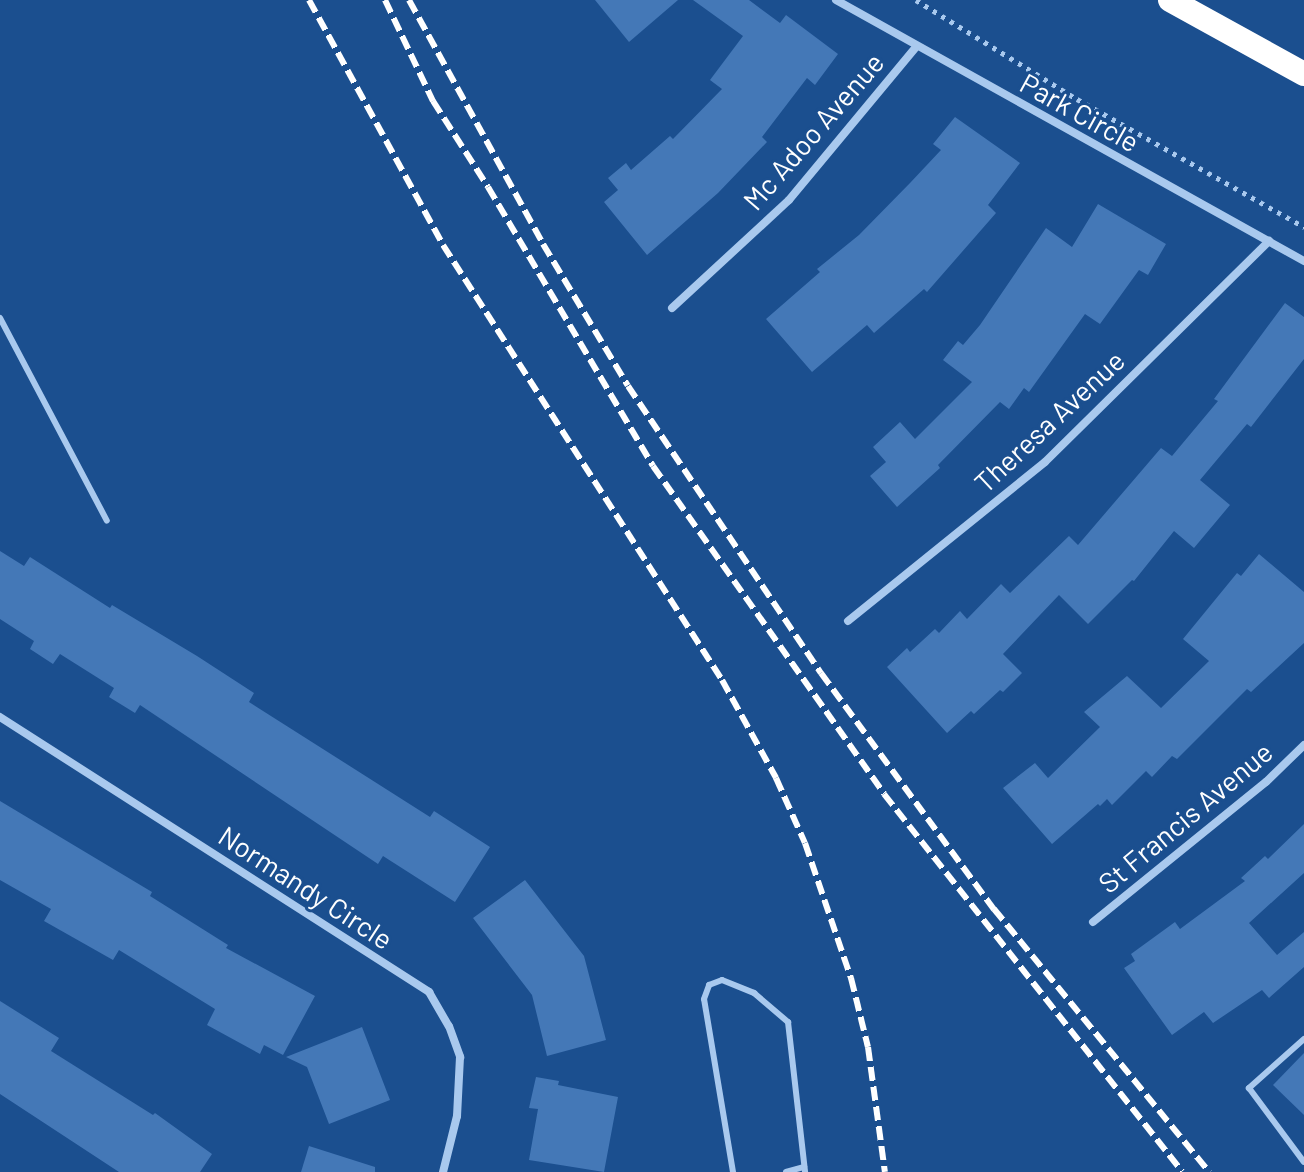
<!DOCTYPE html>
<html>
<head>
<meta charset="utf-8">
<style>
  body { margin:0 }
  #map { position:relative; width:1304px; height:1172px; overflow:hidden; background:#1b4f8f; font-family:Barlow,sans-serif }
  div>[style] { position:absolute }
  .building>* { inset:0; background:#4478b7 }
  .path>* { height:5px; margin-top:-2.5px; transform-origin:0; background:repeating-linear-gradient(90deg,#a9c9ee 0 4px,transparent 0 10px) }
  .service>* { height:6px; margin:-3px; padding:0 3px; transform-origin:3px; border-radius:3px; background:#a9c9ee }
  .minor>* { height:8px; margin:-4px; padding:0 4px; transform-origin:4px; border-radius:4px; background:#a9c9ee }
  .motorway>* { height:24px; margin:-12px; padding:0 12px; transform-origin:12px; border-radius:12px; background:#fff }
  .rail>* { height:6px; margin-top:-3px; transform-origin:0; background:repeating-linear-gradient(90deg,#fff 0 14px,transparent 0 20px) }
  span { translate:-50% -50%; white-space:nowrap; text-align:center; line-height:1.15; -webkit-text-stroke:6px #1b4f8f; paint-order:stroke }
  .street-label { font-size:28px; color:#fff }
</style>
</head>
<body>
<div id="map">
  <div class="building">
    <div style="clip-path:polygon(595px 0,678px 0,629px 42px)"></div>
    <div style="clip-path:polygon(693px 0,749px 0,780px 23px,786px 15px,838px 54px,815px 85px,807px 78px,762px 137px,767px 142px,718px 193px,647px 255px,604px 202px,618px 190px,608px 178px,626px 163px,631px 170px,670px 136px,673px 139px,722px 89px,710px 80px,743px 36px)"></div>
    <div style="clip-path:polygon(955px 117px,1020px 163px,988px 205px,996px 213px,927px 292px,924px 289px,874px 333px,867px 325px,812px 372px,766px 319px,820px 272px,817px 269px,859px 235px,910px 183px,941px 150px,933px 144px)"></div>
    <div style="clip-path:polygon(1098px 204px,1166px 244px,1148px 275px,1139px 270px,1100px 324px,1085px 314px,1029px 392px,1024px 388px,1009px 409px,1000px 402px,938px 465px,940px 468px,897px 507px,870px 476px,886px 462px,873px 447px,900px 422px,915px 439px,972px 382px,943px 360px,958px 341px,963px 345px,980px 325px,1046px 228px,1072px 247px)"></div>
    <div style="clip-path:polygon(1285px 303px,1304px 317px,1304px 359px,1251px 427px,1247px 424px,1200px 480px,1230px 505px,1194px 548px,1174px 531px,1134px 581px,1132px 580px,1088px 624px,1059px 595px,1003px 654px,1022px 673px,1003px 692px,1000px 690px,974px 714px,971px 711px,947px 733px,887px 667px,907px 648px,910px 652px,935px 629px,939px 633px,960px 611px,967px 619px,1001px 584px,1010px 593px,1069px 536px,1078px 545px,1161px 448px,1172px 456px,1218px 401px,1214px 399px)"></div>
    <div style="clip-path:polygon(0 551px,24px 566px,30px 557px,110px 608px,112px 605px,197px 656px,254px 693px,249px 702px,430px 817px,434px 811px,490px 847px,455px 902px,383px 856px,378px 864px,140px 705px,135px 713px,109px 697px,114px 688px,60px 654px,53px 664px,30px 649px,34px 641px,0 619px)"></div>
    <div style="clip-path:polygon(1259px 554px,1304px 592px,1304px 643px,1251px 692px,1247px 689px,1177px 759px,1172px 756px,1152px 777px,1146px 771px,1112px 805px,1107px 799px,1100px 806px,1098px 804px,1052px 844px,1003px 788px,1035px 763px,1048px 778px,1100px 727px,1084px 712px,1127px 676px,1161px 708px,1209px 661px,1183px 639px,1237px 573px,1241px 576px)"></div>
    <div style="clip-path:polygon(0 801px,152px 892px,150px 896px,228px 945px,226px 948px,315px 996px,283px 1055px,264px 1045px,260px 1054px,207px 1025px,215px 1009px,119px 950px,113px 960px,44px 921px,51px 909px,0 880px)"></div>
    <div style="clip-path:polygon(1304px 824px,1304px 873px,1249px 923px,1277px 955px,1304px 932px,1304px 967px,1269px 998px,1262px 990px,1213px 1023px,1204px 1012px,1172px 1035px,1124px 968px,1135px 961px,1131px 954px,1175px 922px,1180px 929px,1245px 881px,1241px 878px,1265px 856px,1268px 859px)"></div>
    <div style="clip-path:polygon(525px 880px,584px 956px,606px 1040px,547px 1056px,532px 995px,473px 918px)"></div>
    <div style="clip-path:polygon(0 1001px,59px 1038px,51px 1051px,153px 1115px,155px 1113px,212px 1154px,200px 1172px,119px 1172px,0 1094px)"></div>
    <div style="clip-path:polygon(362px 1027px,390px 1100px,329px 1124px,307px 1067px,286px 1057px)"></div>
    <div style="clip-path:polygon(1304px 1053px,1304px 1115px,1273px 1085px)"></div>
    <div style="clip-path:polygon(536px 1077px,559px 1081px,558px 1085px,618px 1097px,604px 1172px,529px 1160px,538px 1109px,529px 1108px)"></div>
    <div style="clip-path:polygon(309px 1146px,375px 1167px,375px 1172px,301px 1172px)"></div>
  </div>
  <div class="path">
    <div style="left:916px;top:0;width:189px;rotate:31.6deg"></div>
    <div style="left:1077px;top:99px;width:261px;rotate:29.4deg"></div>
  </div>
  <div class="service">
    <div style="left:0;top:318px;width:229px;rotate:62.2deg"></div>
    <div style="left:1304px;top:1039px;width:74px;rotate:138.3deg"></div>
    <div style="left:1249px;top:1088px;width:92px;rotate:53.4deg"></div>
    <div style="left:733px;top:1172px;width:175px;rotate:-99.5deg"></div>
    <div style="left:704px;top:999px;width:15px;rotate:-70deg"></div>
    <div style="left:709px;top:985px;width:14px;rotate:-21deg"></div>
    <div style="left:722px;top:980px;width:35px;rotate:22deg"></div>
    <div style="left:754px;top:993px;width:45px;rotate:40.5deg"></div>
    <div style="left:788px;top:1022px;width:151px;rotate:83.5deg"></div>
    <div style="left:786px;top:1172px;width:19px;rotate:-16deg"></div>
  </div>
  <div class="minor">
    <div style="left:836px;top:0;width:536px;rotate:29.15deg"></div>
    <div style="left:672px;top:308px;width:159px;rotate:-42.7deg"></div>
    <div style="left:789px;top:200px;width:199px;rotate:-50.3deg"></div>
    <div style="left:848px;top:621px;width:253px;rotate:-38.9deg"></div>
    <div style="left:1045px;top:462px;width:315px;rotate:-44.6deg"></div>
    <div style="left:0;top:717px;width:510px;rotate:32.66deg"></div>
    <div style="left:429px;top:992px;width:39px;rotate:60deg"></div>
    <div style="left:449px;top:1026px;width:33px;rotate:70deg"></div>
    <div style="left:460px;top:1057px;width:59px;rotate:92.9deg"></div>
    <div style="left:457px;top:1116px;width:58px;rotate:104deg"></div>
    <div style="left:1093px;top:922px;width:223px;rotate:-39deg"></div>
    <div style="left:1266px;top:782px;width:53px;rotate:-44.2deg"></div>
  </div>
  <div class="motorway">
    <div style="left:1170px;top:0;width:153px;rotate:28.9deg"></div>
  </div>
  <div class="rail">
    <div style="left:309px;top:0;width:279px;rotate:61.3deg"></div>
    <div style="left:443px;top:245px;width:517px;rotate:57.32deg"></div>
    <div style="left:722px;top:680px;width:112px;rotate:61.1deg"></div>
    <div style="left:776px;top:778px;width:71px;rotate:66deg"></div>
    <div style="left:805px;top:843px;width:143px;rotate:71.2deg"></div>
    <div style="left:851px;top:978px;width:71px;rotate:76.2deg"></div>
    <div style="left:868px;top:1047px;width:126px;rotate:82.3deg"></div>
    <div style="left:385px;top:0;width:112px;rotate:64.6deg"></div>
    <div style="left:433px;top:101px;width:102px;rotate:57.4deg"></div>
    <div style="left:488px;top:187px;width:324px;rotate:59.4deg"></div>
    <div style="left:653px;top:466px;width:401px;rotate:54.8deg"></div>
    <div style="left:884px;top:794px;width:481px;rotate:51.7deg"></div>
    <div style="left:409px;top:0;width:278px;rotate:61.2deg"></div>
    <div style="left:543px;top:244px;width:165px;rotate:59.1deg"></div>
    <div style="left:628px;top:386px;width:346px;rotate:56.1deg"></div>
    <div style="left:821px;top:673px;width:293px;rotate:53.8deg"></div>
    <div style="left:994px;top:909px;width:340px;rotate:50.7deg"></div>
  </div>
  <div class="street-label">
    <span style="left:1080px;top:112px;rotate:29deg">Park Circle</span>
    <span style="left:813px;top:131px;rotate:-49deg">Mc Adoo Avenue</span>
    <span style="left:1049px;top:421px;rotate:-43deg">Theresa Avenue</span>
    <span style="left:1185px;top:817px;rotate:-40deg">St Francis Avenue</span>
    <span style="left:306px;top:887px;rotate:33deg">Normandy Circle</span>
  </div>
</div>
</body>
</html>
